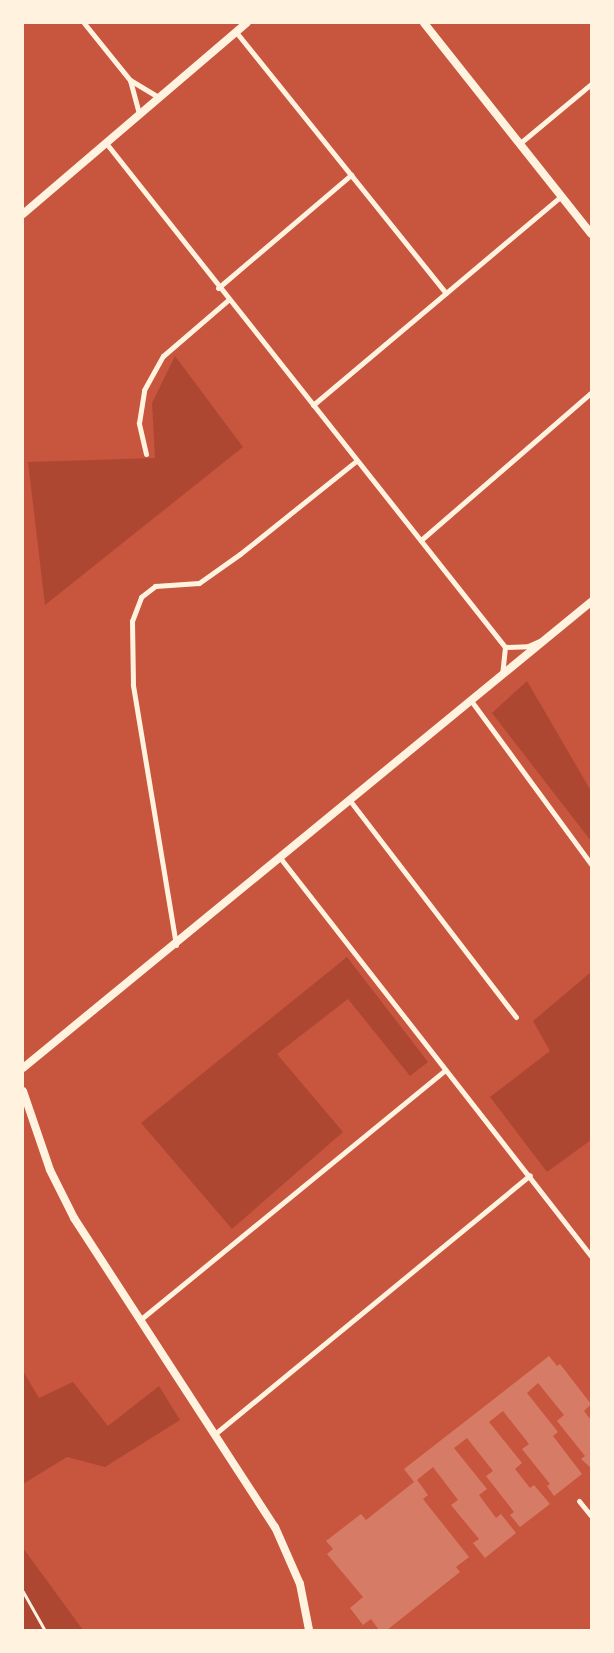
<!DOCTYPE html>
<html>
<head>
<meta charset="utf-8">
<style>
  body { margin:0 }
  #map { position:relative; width:614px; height:1653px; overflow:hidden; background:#c8553d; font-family:Spectral,serif }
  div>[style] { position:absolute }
  .green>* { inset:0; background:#ae4732 }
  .building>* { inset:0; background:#d67c66 }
  .service>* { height:2.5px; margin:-1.25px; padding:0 1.25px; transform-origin:1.25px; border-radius:1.25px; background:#fff3e0 }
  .minor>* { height:5px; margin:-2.5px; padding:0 2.5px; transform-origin:2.5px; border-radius:2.5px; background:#fff3e0 }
  .secondary>* { height:8px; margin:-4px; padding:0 4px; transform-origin:4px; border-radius:4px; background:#fff3e0 }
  span { translate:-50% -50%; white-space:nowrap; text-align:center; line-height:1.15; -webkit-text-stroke:5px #fff3e0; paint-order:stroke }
  .frame { position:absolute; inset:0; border:24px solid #fff3e0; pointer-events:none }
</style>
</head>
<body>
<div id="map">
  <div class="green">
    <div style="clip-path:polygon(175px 356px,243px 447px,45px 605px,28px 462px,155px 458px,152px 403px)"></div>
    <div style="clip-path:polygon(527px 681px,591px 791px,591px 841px,492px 713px)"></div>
    <div style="clip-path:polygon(347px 957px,428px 1062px,410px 1076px,348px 999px,277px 1054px,343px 1132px,232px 1229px,141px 1123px)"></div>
    <div style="clip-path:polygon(591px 972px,591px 1140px,547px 1172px,490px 1097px,550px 1051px,533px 1021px)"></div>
    <div style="clip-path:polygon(23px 1371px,39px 1398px,73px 1382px,108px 1426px,159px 1386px,180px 1420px,105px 1467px,67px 1457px,23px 1484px)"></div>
    <div style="clip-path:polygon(23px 1548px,83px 1630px,23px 1630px)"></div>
  </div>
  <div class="building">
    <div style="clip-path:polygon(549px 1356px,557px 1366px,560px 1364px,591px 1404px,584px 1411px,591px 1420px,591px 1468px,581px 1459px,585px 1456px,557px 1421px,564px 1415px,538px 1383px,527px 1393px,558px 1432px,553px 1436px,582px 1474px,554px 1496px,547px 1486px,550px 1484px,522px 1449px,529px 1444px,503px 1411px,489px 1422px,522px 1463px,515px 1469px,530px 1488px,534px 1485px,550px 1504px,520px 1527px,510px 1515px,514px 1512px,486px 1476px,493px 1471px,467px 1438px,454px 1448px,487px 1489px,479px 1495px,496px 1518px,501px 1514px,516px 1533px,485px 1558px,473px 1543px,479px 1539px,451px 1505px,458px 1500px,433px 1467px,417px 1480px,428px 1495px,423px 1499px,469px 1557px,456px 1567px,460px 1572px,387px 1630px,379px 1630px,371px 1619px,363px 1625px,350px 1608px,363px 1597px,327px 1554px,333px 1549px,326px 1541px,361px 1514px,366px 1520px,414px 1482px,404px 1469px)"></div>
  </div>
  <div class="service">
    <div style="left:23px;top:1591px;width:45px;rotate:60.6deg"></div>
  </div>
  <div class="minor">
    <div style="left:84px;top:23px;width:73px;rotate:51.1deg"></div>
    <div style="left:130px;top:80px;width:33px;rotate:31deg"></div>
    <div style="left:236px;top:32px;width:335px;rotate:51.2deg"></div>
    <div style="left:130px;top:80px;width:34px;rotate:75deg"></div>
    <div style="left:106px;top:143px;width:643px;rotate:51.63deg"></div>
    <div style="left:505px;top:647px;width:28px;rotate:96deg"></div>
    <div style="left:519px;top:144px;width:94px;rotate:-39.8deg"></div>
    <div style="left:218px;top:288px;width:175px;rotate:-40.4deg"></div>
    <div style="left:313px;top:405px;width:324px;rotate:-40.1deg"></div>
    <div style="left:146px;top:454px;width:32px;rotate:-103deg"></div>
    <div style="left:139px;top:423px;width:33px;rotate:-81deg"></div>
    <div style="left:144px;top:390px;width:39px;rotate:-61deg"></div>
    <div style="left:163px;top:356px;width:86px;rotate:-40.7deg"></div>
    <div style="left:421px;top:540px;width:225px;rotate:-40.9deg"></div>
    <div style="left:505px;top:647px;width:23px;rotate:-2deg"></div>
    <div style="left:528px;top:646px;width:13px;rotate:-23deg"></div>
    <div style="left:472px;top:702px;width:201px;rotate:53.7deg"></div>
    <div style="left:351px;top:802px;width:271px;rotate:52.5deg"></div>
    <div style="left:281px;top:859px;width:504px;rotate:52.02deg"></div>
    <div style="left:176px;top:945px;width:264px;rotate:-99.4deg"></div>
    <div style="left:133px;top:685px;width:64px;rotate:-90.9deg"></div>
    <div style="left:132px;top:621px;width:26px;rotate:-69deg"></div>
    <div style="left:141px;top:597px;width:18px;rotate:-38deg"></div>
    <div style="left:155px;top:586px;width:44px;rotate:-3.9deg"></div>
    <div style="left:199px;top:583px;width:50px;rotate:-35.3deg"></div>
    <div style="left:240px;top:554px;width:147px;rotate:-38.7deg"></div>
    <div style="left:141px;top:1319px;width:393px;rotate:-39.3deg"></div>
    <div style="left:216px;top:1433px;width:406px;rotate:-39.4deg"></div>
    <div style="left:579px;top:1501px;width:19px;rotate:51deg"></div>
  </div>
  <div class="secondary">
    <div style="left:424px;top:23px;width:269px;rotate:51.6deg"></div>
    <div style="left:23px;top:214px;width:294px;rotate:-40.5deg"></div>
    <div style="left:23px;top:1068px;width:735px;rotate:-39.37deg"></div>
    <div style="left:23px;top:1091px;width:83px;rotate:71.1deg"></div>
    <div style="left:50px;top:1170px;width:54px;rotate:63.4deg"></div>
    <div style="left:74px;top:1218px;width:369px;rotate:57deg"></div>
    <div style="left:275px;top:1527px;width:62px;rotate:66.3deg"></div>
    <div style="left:300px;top:1584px;width:47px;rotate:78.9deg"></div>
  </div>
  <div class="frame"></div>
</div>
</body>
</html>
